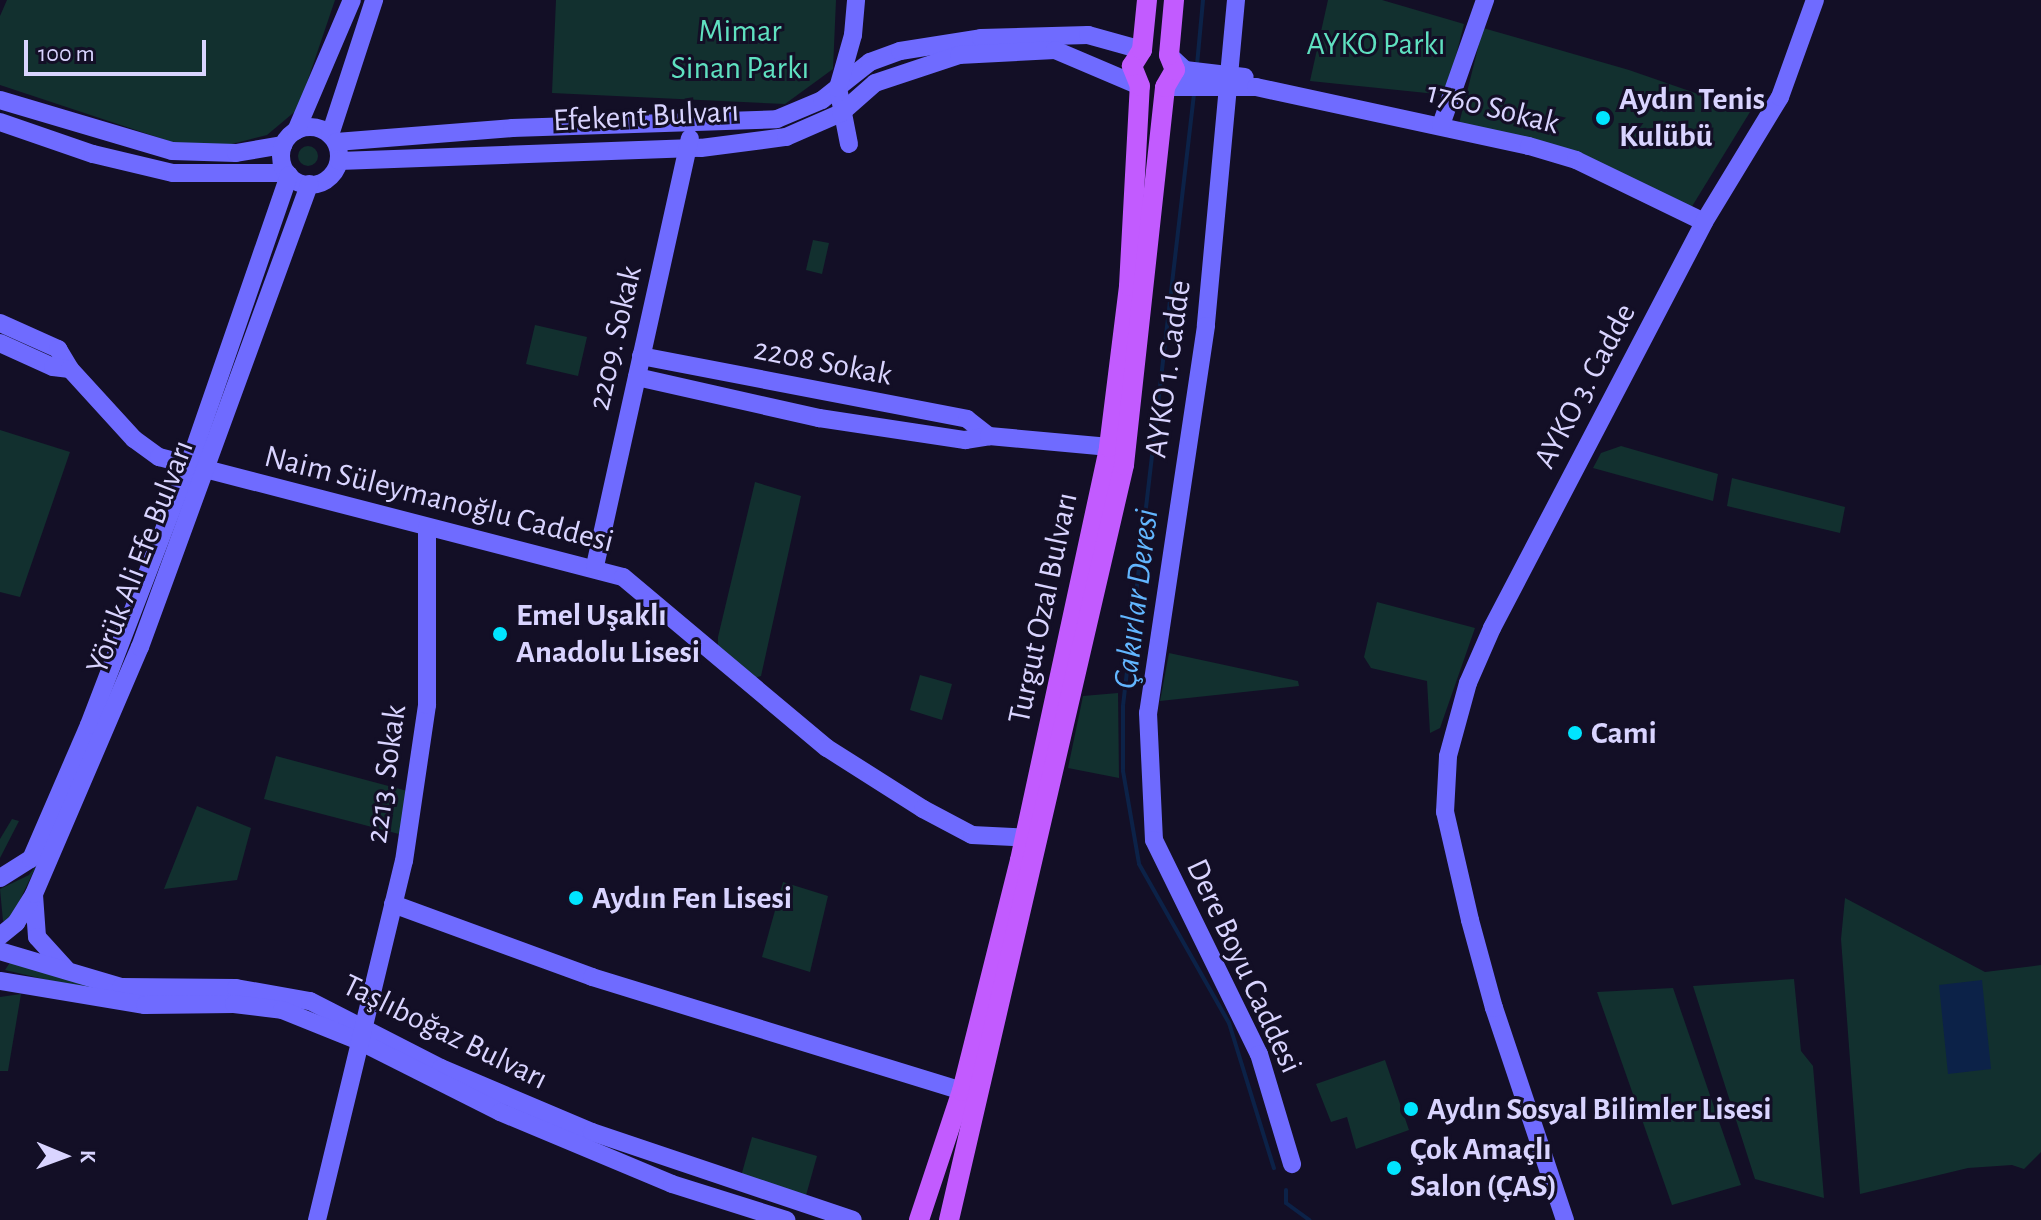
<!DOCTYPE html>
<html>
<head>
<meta charset="utf-8">
<style>
  body { margin:0 }
  #map { position:relative; width:2041px; height:1220px; overflow:hidden; background:#130f26; font-family:"Alegreya Sans",sans-serif }
  div>[style] { position:absolute }
  .green>* { inset:0; background:#12302f }
  .round { border-radius:50% }
  .water>* { inset:0; background:#0c2248 }
  .stream>* { height:4px; margin:-2px; padding:0 2px; transform-origin:2px; border-radius:2px; background:#0c2248 }
  .secondary>* { height:18px; margin:-9px; padding:0 9px; transform-origin:9px; border-radius:9px; background:#6f6bff }
  .secondary>.ring { margin:-9px; padding:0; box-sizing:content-box; background:none; border:18px solid #6f6bff; border-radius:50% }
  .primary>* { height:20px; margin:-10px; padding:0 10px; transform-origin:10px; border-radius:10px; background:#c25bff }
  .dots>* { width:22px; height:22px; translate:-50% -50%; box-sizing:border-box; border:4px solid #130f26; border-radius:50% }
  span { translate:-50% -50%; white-space:nowrap; text-align:center; line-height:1.15; -webkit-text-stroke:6px #130f26; paint-order:stroke }
  .park-label { font-size:32px; color:#5fe0c0 }
  .poi-label { font-size:32px; color:#d9d4ff; font-weight:700 }
  .left { translate:0 -50%; text-align:left }
  .street-label { font-size:32px; color:#d9d4ff }
  .water-label { font-size:34px; color:#62b6ff; font-style:italic }
  .north { position:absolute; left:24px; top:1116px; width:80px; height:80px; -webkit-text-stroke:6px #130f26; paint-order:stroke; rotate:91deg; font-size:22px; font-weight:700; line-height:32px; text-align:center; color:#d9d4ff }
  .north::after { content:''; display:block; margin:auto; width:28px; height:36px; background:#d9d4ff; clip-path:polygon(50% 0,100% 100%,50% 72%,0 100%) }
  .scale { position:absolute; left:24px; top:40px; width:182px; height:36px; box-sizing:border-box; border:4px solid #d9d4ff; border-top:0; padding-left:10px; font-size:24px; line-height:28px; white-space:nowrap; color:#d9d4ff; -webkit-text-stroke:6px #130f26; paint-order:stroke }
</style>
</head>
<body>
<div id="map">
  <div class="green">
    <div style="clip-path:polygon(7px 0,335px 0,298px 109px,267px 135px,232px 144px,187px 147px,0 85px,0 16px)"></div>
    <div style="clip-path:polygon(556px 0,836px 0,833px 69px,785px 104px,552px 93px)"></div>
    <div style="clip-path:polygon(1328px 0,1382px 0,1464px 24px,1446px 95px,1310px 81px)"></div>
    <div style="clip-path:polygon(1483px 28px,1629px 70px,1750px 112px,1691px 208px,1459px 124px)"></div>
    <div class="round" style="left:298px;top:146px;width:20px;height:20px"></div>
    <div style="clip-path:polygon(813px 240px,829px 243px,822px 274px,806px 270px)"></div>
    <div style="clip-path:polygon(535px 325px,587px 337px,578px 376px,526px 364px)"></div>
    <div style="clip-path:polygon(0 430px,70px 452px,20px 597px,0 592px)"></div>
    <div style="clip-path:polygon(1621px 446px,1718px 474px,1713px 501px,1593px 468px,1601px 453px)"></div>
    <div style="clip-path:polygon(1732px 478px,1845px 507px,1840px 533px,1727px 506px)"></div>
    <div style="clip-path:polygon(755px 482px,801px 496px,761px 676px,754px 678px,718px 646px,718px 637px)"></div>
    <div style="clip-path:polygon(1377px 602px,1475px 628px,1440px 728px,1430px 733px,1427px 681px,1371px 668px,1364px 657px)"></div>
    <div style="clip-path:polygon(1169px 653px,1298px 681px,1299px 686px,1160px 701px)"></div>
    <div style="clip-path:polygon(920px 675px,952px 684px,942px 720px,910px 710px)"></div>
    <div style="clip-path:polygon(1118px 693px,1119px 778px,1068px 768px,1083px 696px)"></div>
    <div style="clip-path:polygon(276px 756px,411px 792px,399px 834px,264px 799px)"></div>
    <div style="clip-path:polygon(197px 806px,251px 828px,237px 880px,164px 889px)"></div>
    <div style="clip-path:polygon(12px 819px,19px 821px,0 858px,0 839px)"></div>
    <div style="clip-path:polygon(37px 864px,9px 923px,3px 921px,0 889px,29px 875px)"></div>
    <div style="clip-path:polygon(783px 882px,828px 896px,810px 972px,762px 957px)"></div>
    <div style="clip-path:polygon(1845px 898px,1985px 972px,2041px 965px,2041px 1152px,2024px 1169px,2012px 1165px,1968px 1168px,1860px 1194px,1841px 939px)"></div>
    <div style="clip-path:polygon(13px 958px,124px 998px,5px 970px)"></div>
    <div style="clip-path:polygon(1794px 979px,1801px 1051px,1813px 1066px,1824px 1198px,1755px 1179px,1693px 986px)"></div>
    <div style="clip-path:polygon(1673px 988px,1741px 1185px,1672px 1205px,1597px 992px)"></div>
    <div style="clip-path:polygon(21px 994px,8px 1071px,0 1071px,0 997px)"></div>
    <div style="clip-path:polygon(1385px 1060px,1409px 1130px,1356px 1149px,1347px 1117px,1331px 1122px,1316px 1084px)"></div>
    <div style="clip-path:polygon(752px 1137px,817px 1156px,805px 1199px,740px 1180px)"></div>
  </div>
  <div class="water">
    <div style="clip-path:polygon(1982px 980px,1991px 1069px,1948px 1074px,1939px 985px)"></div>
  </div>
  <div class="stream">
    <div style="left:1197px;top:65px;width:65px;rotate:-84.7deg"></div>
    <div style="left:1194px;top:94px;width:616px;rotate:96.62deg"></div>
    <div style="left:1123px;top:706px;width:65px;rotate:90deg"></div>
    <div style="left:1123px;top:771px;width:94px;rotate:80.2deg"></div>
    <div style="left:1139px;top:864px;width:183px;rotate:60.5deg"></div>
    <div style="left:1229px;top:1023px;width:152px;rotate:72.8deg"></div>
    <div style="left:1286px;top:1190px;width:13px;rotate:90deg"></div>
    <div style="left:1286px;top:1203px;width:29px;rotate:36deg"></div>
  </div>
  <div class="secondary">
    <div style="left:1236px;top:0;width:327px;rotate:95.3deg"></div>
    <div style="left:1206px;top:326px;width:391px;rotate:98.5deg"></div>
    <div style="left:1148px;top:713px;width:127px;rotate:87.3deg"></div>
    <div style="left:1154px;top:840px;width:238px;rotate:63.9deg"></div>
    <div style="left:1259px;top:1054px;width:115px;rotate:73.3deg"></div>
    <div style="left:1169px;top:55px;width:22px;rotate:43deg"></div>
    <div style="left:1185px;top:70px;width:60px;rotate:6.7deg"></div>
    <div style="left:1165px;top:87px;width:91px"></div>
    <div style="left:1256px;top:87px;width:279px;rotate:12.2deg"></div>
    <div style="left:1529px;top:146px;width:49px;rotate:16.6deg"></div>
    <div style="left:1576px;top:160px;width:142px;rotate:25.8deg"></div>
    <div style="left:0;top:100px;width:179px;rotate:16.5deg"></div>
    <div style="left:172px;top:151px;width:64px;rotate:1.8deg"></div>
    <div style="left:236px;top:153px;width:48px;rotate:-9.7deg"></div>
    <div style="left:0;top:122px;width:98px;rotate:19deg"></div>
    <div style="left:93px;top:154px;width:82px;rotate:13.4deg"></div>
    <div style="left:173px;top:173px;width:114px"></div>
    <div style="left:1441px;top:125px;width:133px;rotate:-70.6deg"></div>
    <div class="ring" style="left:281px;top:127px;width:40px;height:40px"></div>
    <div style="left:296px;top:131px;width:142px;rotate:-66.9deg"></div>
    <div style="left:330px;top:135px;width:142px;rotate:-71.9deg"></div>
    <div style="left:336px;top:142px;width:177px;rotate:-4.5deg"></div>
    <div style="left:512px;top:128px;width:265px;rotate:-1.9deg"></div>
    <div style="left:777px;top:119px;width:49px;rotate:-22.9deg"></div>
    <div style="left:822px;top:100px;width:61px;rotate:-38.4deg"></div>
    <div style="left:870px;top:62px;width:32px;rotate:-20deg"></div>
    <div style="left:900px;top:51px;width:82px;rotate:-9.1deg"></div>
    <div style="left:981px;top:38px;width:107px;rotate:-1.6deg"></div>
    <div style="left:1088px;top:35px;width:56px;rotate:15.5deg"></div>
    <div style="left:849px;top:144px;width:57px;rotate:-101.1deg"></div>
    <div style="left:838px;top:88px;width:55px;rotate:-74.2deg"></div>
    <div style="left:853px;top:35px;width:35px;rotate:-85deg"></div>
    <div style="left:339px;top:161px;width:362px;rotate:-2.1deg"></div>
    <div style="left:701px;top:148px;width:86px;rotate:-7.4deg"></div>
    <div style="left:786px;top:137px;width:60px;rotate:-23.6deg"></div>
    <div style="left:841px;top:113px;width:45px;rotate:-41.4deg"></div>
    <div style="left:875px;top:83px;width:89px;rotate:-18.4deg"></div>
    <div style="left:959px;top:55px;width:96px;rotate:-3deg"></div>
    <div style="left:1055px;top:50px;width:92px;rotate:23deg"></div>
    <div style="left:0;top:323px;width:64px;rotate:24.1deg"></div>
    <div style="left:58px;top:349px;width:23px;rotate:59deg"></div>
    <div style="left:0;top:343px;width:58px;rotate:24.4deg"></div>
    <div style="left:53px;top:367px;width:17px;rotate:7deg"></div>
    <div style="left:70px;top:369px;width:95px;rotate:47.6deg"></div>
    <div style="left:134px;top:439px;width:31px;rotate:36deg"></div>
    <div style="left:159px;top:457px;width:479px;rotate:14.5deg"></div>
    <div style="left:623px;top:577px;width:266px;rotate:40deg"></div>
    <div style="left:827px;top:748px;width:114px;rotate:32.4deg"></div>
    <div style="left:923px;top:809px;width:55px;rotate:28deg"></div>
    <div style="left:972px;top:835px;width:64px;rotate:2.7deg"></div>
    <div style="left:641px;top:356px;width:332px;rotate:10.9deg"></div>
    <div style="left:967px;top:419px;width:28px;rotate:38deg"></div>
    <div style="left:637px;top:377px;width:187px;rotate:12.7deg"></div>
    <div style="left:819px;top:418px;width:148px;rotate:8.6deg"></div>
    <div style="left:965px;top:440px;width:24px;rotate:-9deg"></div>
    <div style="left:989px;top:436px;width:121px;rotate:5.2deg"></div>
    <div style="left:595px;top:566px;width:438px;rotate:-77.5deg"></div>
    <div style="left:0;top:878px;width:36px;rotate:-32deg"></div>
    <div style="left:31px;top:859px;width:146px;rotate:-66.6deg"></div>
    <div style="left:89px;top:725px;width:276px;rotate:-69deg"></div>
    <div style="left:188px;top:467px;width:309px;rotate:-70.9deg"></div>
    <div style="left:34px;top:895px;width:42px;rotate:85.9deg"></div>
    <div style="left:37px;top:937px;width:43px;rotate:47.8deg"></div>
    <div style="left:393px;top:904px;width:212px;rotate:20.1deg"></div>
    <div style="left:592px;top:977px;width:387px;rotate:17.1deg"></div>
    <div style="left:0;top:936px;width:21px;rotate:-39deg"></div>
    <div style="left:16px;top:923px;width:34px;rotate:-58deg"></div>
    <div style="left:34px;top:894px;width:269px;rotate:-66.8deg"></div>
    <div style="left:140px;top:647px;width:493px;rotate:-69.9deg"></div>
    <div style="left:0;top:951px;width:126px;rotate:16.6deg"></div>
    <div style="left:121px;top:987px;width:115px;rotate:0.5deg"></div>
    <div style="left:236px;top:988px;width:75px;rotate:10deg"></div>
    <div style="left:310px;top:1001px;width:147px;rotate:27.1deg"></div>
    <div style="left:441px;top:1068px;width:164px;rotate:23deg"></div>
    <div style="left:592px;top:1132px;width:275px;rotate:18.6deg"></div>
    <div style="left:0;top:981px;width:147px;rotate:9.4deg"></div>
    <div style="left:145px;top:1005px;width:89px;rotate:-0.6deg"></div>
    <div style="left:234px;top:1004px;width:48px;rotate:7.1deg"></div>
    <div style="left:282px;top:1010px;width:83px;rotate:21.9deg"></div>
    <div style="left:359px;top:1041px;width:158px;rotate:26.7deg"></div>
    <div style="left:500px;top:1112px;width:186px;rotate:22.7deg"></div>
    <div style="left:672px;top:1184px;width:120px;rotate:17.5deg"></div>
    <div style="left:317px;top:1220px;width:369px;rotate:-76.4deg"></div>
    <div style="left:404px;top:861px;width:158px;rotate:-81.6deg"></div>
    <div style="left:427px;top:705px;width:178px;rotate:-90deg"></div>
    <div style="left:1565px;top:1220px;width:224px;rotate:-108.5deg"></div>
    <div style="left:1494px;top:1008px;width:91px;rotate:-105.3deg"></div>
    <div style="left:1470px;top:920px;width:111px;rotate:-103deg"></div>
    <div style="left:1445px;top:812px;width:56px;rotate:-86.9deg"></div>
    <div style="left:1448px;top:756px;width:76px;rotate:-74.7deg"></div>
    <div style="left:1468px;top:683px;width:60px;rotate:-66.4deg"></div>
    <div style="left:1492px;top:628px;width:458px;rotate:-62.4deg"></div>
    <div style="left:1704px;top:222px;width:146px;rotate:-58.7deg"></div>
    <div style="left:1780px;top:97px;width:103px;rotate:-70.2deg"></div>
  </div>
  <div class="primary">
    <div style="left:919px;top:1220px;width:136px;rotate:-71.6deg"></div>
    <div style="left:962px;top:1091px;width:238px;rotate:-75.9deg"></div>
    <div style="left:1020px;top:860px;width:422px;rotate:-77.8deg"></div>
    <div style="left:1109px;top:447px;width:162px;rotate:-82.9deg"></div>
    <div style="left:1129px;top:286px;width:200px;rotate:-86.9deg"></div>
    <div style="left:1140px;top:86px;width:22px;rotate:-112deg"></div>
    <div style="left:1132px;top:66px;width:19px;rotate:-58deg"></div>
    <div style="left:1142px;top:50px;width:50px;rotate:-84.3deg"></div>
    <div style="left:949px;top:1220px;width:775px;rotate:-76.95deg"></div>
    <div style="left:1124px;top:465px;width:380px;rotate:-83.8deg"></div>
    <div style="left:1165px;top:87px;width:20px;rotate:-60deg"></div>
    <div style="left:1175px;top:70px;width:16px;rotate:-112deg"></div>
    <div style="left:1169px;top:55px;width:55px;rotate:-84.8deg"></div>
  </div>
  <div class="dots">
    <div style="left:1603px;top:118px;background:#00e5ff"></div>
    <div style="left:500px;top:634px;background:#00e5ff"></div>
    <div style="left:1575px;top:733px;background:#00e5ff"></div>
    <div style="left:576px;top:898px;background:#00e5ff"></div>
    <div style="left:1411px;top:1109px;background:#00e5ff"></div>
    <div style="left:1394px;top:1168px;background:#00e5ff"></div>
  </div>
  <div class="park-label">
    <span style="left:740px;top:50px">Mimar<br>Sinan Parkı</span>
    <span style="left:1376px;top:44px">AYKO Parkı</span>
  </div>
  <div class="poi-label">
    <span class="left" style="left:1619px;top:118px">Aydın Tenis<br>Kulübü</span>
    <span class="left" style="left:516px;top:634px">Emel Uşaklı<br>Anadolu Lisesi</span>
    <span class="left" style="left:1591px;top:733px">Cami</span>
    <span class="left" style="left:592px;top:898px">Aydın Fen Lisesi</span>
    <span class="left" style="left:1427px;top:1109px">Aydın Sosyal Bilimler Lisesi</span>
    <span class="left" style="left:1410px;top:1168px">Çok Amaçlı<br>Salon (ÇAS)</span>
  </div>
  <div class="street-label">
    <span style="left:1493px;top:108px;rotate:14deg">1760 Sokak</span>
    <span style="left:646px;top:116px;rotate:-3deg">Efekent Bulvarı</span>
    <span style="left:615px;top:338px;rotate:-77deg">2209. Sokak</span>
    <span style="left:823px;top:362px;rotate:11deg">2208 Sokak</span>
    <span style="left:1168px;top:369px;rotate:-82deg">AYKO 1. Cadde</span>
    <span style="left:1585px;top:386px;rotate:-62deg">AYKO 3. Cadde</span>
    <span style="left:439px;top:499px;rotate:14deg">Naim Süleymanoğlu Caddesi</span>
    <span style="left:140px;top:557px;rotate:-69deg">Yörük Ali Efe Bulvarı</span>
    <span style="left:1043px;top:608px;rotate:-78deg">Turgut Ozal Bulvarı</span>
    <span style="left:386px;top:774px;rotate:-82deg">2213. Sokak</span>
    <span style="left:1244px;top:966px;rotate:65deg">Dere Boyu Caddesi</span>
    <span style="left:445px;top:1032px;rotate:26deg">Taşlıboğaz Bulvarı</span>
  </div>
  <div class="water-label">
    <span style="left:1137px;top:599px;rotate:-83deg">Çakırlar Deresi</span>
  </div>
  <div class="north">K</div>
  <div class="scale">100 m</div>
</div>
</body>
</html>
